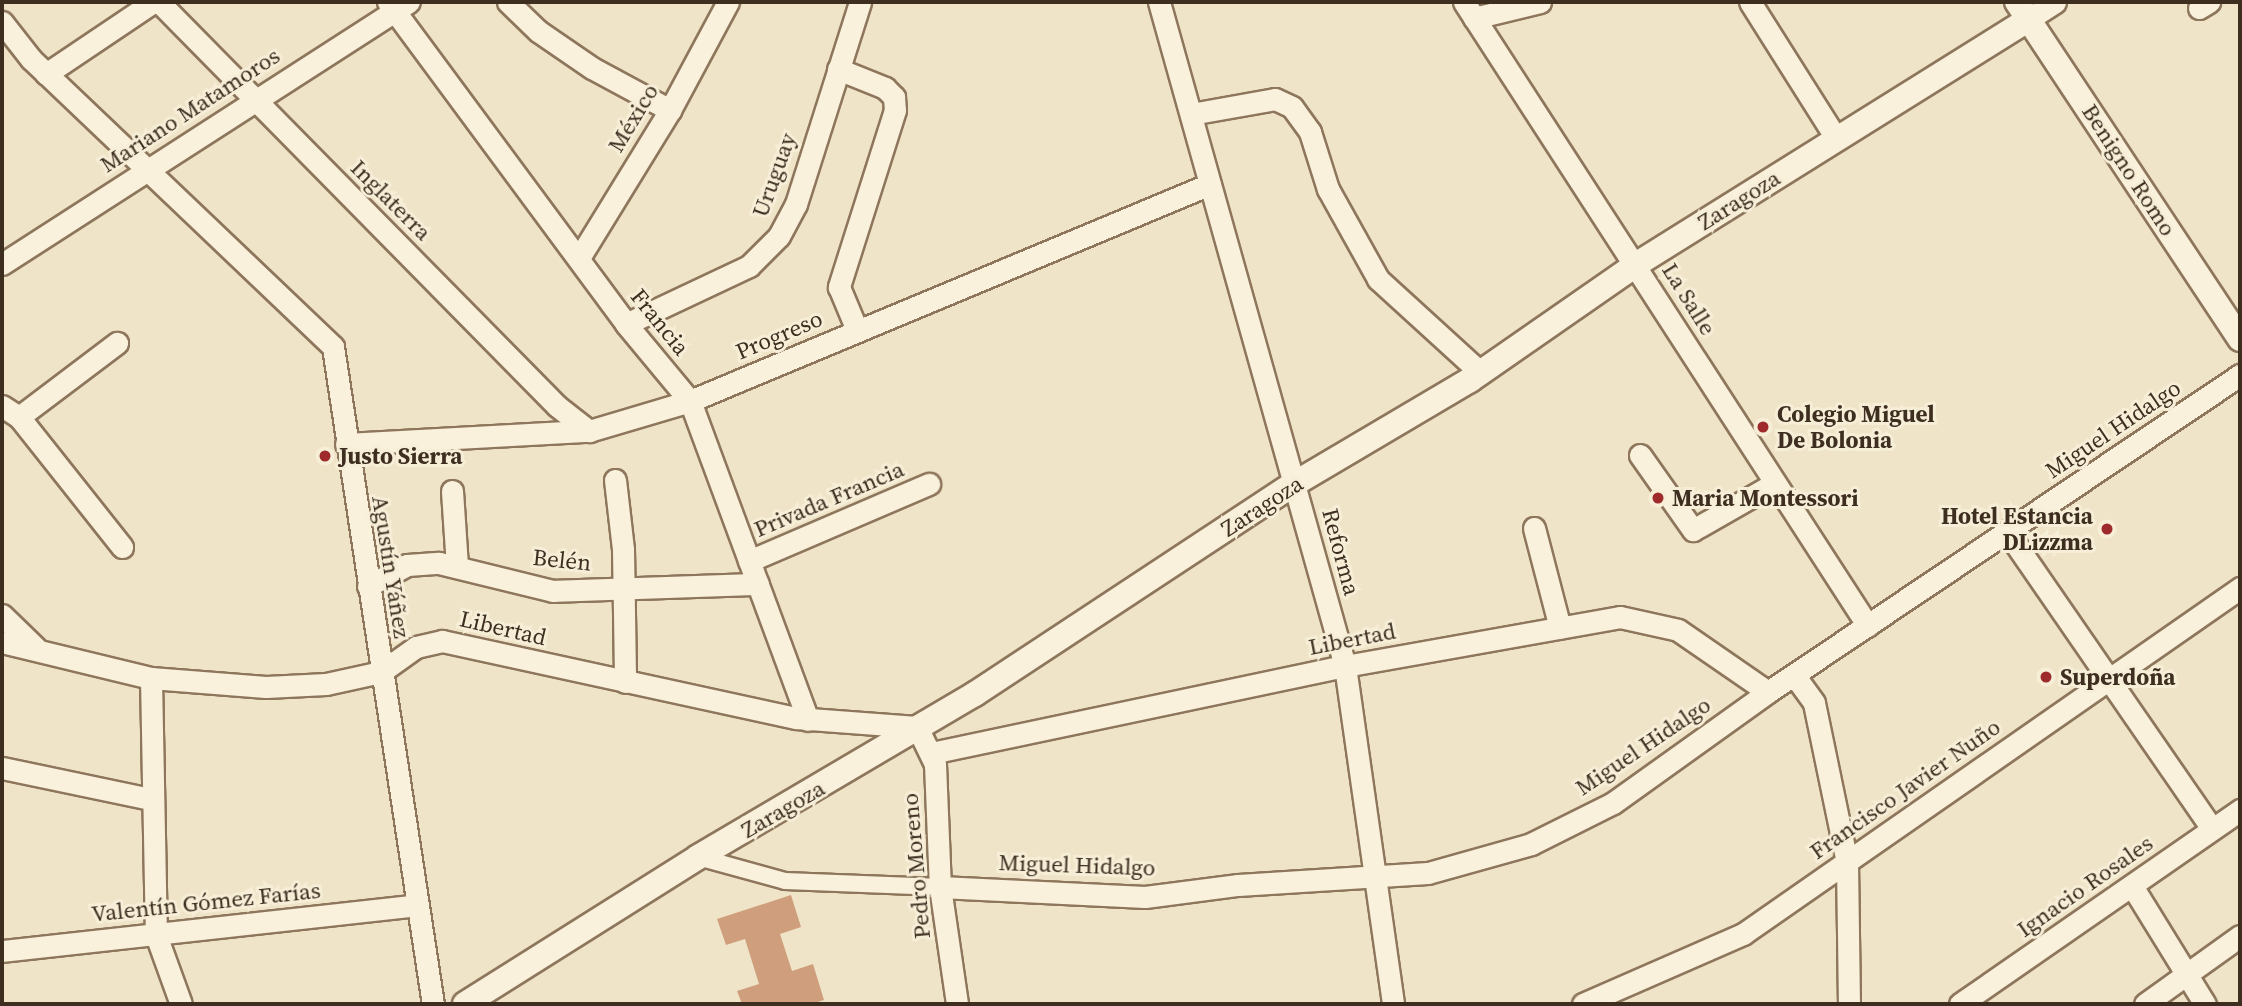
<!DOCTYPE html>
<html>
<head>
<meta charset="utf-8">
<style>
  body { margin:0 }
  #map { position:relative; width:2242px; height:1006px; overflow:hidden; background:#f0e4c8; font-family:"Source Serif 4",serif }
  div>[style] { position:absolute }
  .building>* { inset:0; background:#cf9f7d }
  .roads { filter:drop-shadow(2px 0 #8d765c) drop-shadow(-2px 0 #8d765c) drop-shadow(0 2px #8d765c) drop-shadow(0 -2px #8d765c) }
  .pedestrian>* { height:16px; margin:-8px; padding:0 8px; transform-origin:8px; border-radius:8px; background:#faf1dc }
  .minor>* { height:21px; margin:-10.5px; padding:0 10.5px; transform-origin:10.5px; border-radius:10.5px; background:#faf1dc }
  .tertiary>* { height:24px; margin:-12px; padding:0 12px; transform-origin:12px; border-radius:12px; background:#faf1dc }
  .dots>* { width:19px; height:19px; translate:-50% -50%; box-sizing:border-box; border:4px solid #f7eed8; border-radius:50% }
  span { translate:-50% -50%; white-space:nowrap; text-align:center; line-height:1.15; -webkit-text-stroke:6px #f7eed8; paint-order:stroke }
  .street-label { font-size:23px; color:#3d2e20 }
  .poi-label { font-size:23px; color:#3d2e20; font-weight:700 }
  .left { translate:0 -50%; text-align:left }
  .right { translate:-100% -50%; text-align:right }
  .frame { position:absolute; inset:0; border:4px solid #3d2e20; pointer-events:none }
</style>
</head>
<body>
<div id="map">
  <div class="building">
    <div style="clip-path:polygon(791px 895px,801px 927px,780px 934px,792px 971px,813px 964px,824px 1000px,811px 1004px,742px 1004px,737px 991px,759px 984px,745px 939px,726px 945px,717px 919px)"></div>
  </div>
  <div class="roads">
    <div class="pedestrian">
      <div style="left:698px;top:857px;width:90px;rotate:15.4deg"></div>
      <div style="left:785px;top:881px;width:155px;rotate:2.2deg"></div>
    </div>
    <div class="minor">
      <div style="left:159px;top:2px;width:567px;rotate:45.43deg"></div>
      <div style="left:557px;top:406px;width:41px;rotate:38deg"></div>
      <div style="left:388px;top:2px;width:400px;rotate:53.5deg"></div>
      <div style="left:626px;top:324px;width:100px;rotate:50.3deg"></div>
      <div style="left:690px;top:401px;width:340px;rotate:69.7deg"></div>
      <div style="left:508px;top:2px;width:42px;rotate:44deg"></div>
      <div style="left:538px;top:31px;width:65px;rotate:34.4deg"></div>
      <div style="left:592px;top:68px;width:89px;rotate:28.3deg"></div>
      <div style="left:1159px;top:2px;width:690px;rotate:74.35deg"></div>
      <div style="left:1345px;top:666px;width:341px;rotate:81.9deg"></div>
      <div style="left:1464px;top:2px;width:743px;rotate:57.08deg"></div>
      <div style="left:1750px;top:2px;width:161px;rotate:57.7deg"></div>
      <div style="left:2199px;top:8px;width:12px;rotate:-31deg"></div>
      <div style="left:1474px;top:18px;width:68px;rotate:-13.6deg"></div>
      <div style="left:2029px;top:19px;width:31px;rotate:-33deg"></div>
      <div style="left:2px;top:22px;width:47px;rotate:51.9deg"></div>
      <div style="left:31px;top:59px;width:417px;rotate:43.6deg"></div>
      <div style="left:333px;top:347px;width:665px;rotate:81.35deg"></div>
      <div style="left:838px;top:69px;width:51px;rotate:22deg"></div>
      <div style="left:885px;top:88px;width:13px;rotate:45deg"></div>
      <div style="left:894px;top:97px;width:13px;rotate:86deg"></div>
      <div style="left:895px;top:110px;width:186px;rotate:107.6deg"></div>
      <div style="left:839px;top:287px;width:47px;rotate:67.3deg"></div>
      <div style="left:46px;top:74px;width:129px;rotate:-33.9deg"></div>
      <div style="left:1191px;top:114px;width:85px;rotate:-10.1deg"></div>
      <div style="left:1275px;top:99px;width:19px;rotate:25deg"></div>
      <div style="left:1292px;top:107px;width:31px;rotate:54deg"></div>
      <div style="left:1310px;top:132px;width:60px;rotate:72.5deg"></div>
      <div style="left:1328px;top:189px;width:103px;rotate:60.9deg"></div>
      <div style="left:1378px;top:279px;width:139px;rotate:42.4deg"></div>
      <div style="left:579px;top:258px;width:174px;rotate:-58.4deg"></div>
      <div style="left:670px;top:110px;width:123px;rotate:-61.8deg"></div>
      <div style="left:2px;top:264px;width:484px;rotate:-32.8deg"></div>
      <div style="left:626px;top:324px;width:136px;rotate:-25.2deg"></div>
      <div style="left:749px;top:266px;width:42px;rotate:-45deg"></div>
      <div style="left:779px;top:236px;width:36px;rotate:-62deg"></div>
      <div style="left:796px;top:204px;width:212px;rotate:-72.4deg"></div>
      <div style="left:2px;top:406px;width:20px;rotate:33deg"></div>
      <div style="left:19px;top:417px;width:166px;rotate:51.6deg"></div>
      <div style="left:19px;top:417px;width:123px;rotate:-37.1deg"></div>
      <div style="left:346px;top:444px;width:243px;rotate:-3.1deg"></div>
      <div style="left:589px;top:431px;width:105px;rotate:-16.5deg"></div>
      <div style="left:690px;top:401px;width:563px;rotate:-22.65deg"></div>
      <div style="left:1640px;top:455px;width:92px;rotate:54.8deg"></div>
      <div style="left:1693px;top:530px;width:91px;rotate:-29.7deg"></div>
      <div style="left:615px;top:480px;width:69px;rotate:83.4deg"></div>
      <div style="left:623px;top:549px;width:133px;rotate:89.1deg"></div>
      <div style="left:452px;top:491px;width:76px;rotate:86.2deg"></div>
      <div style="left:1534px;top:528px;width:103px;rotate:75.4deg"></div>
      <div style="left:2008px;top:533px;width:359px;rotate:55.4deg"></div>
      <div style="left:749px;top:561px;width:196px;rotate:-23.2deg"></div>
      <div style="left:368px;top:586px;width:44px;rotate:-28.3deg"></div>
      <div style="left:407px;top:565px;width:32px;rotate:-4deg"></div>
      <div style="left:439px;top:563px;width:117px;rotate:13.8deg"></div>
      <div style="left:553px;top:591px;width:205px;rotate:-2deg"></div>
      <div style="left:2px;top:615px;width:47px;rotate:44.1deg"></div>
      <div style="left:2px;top:642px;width:153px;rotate:13.6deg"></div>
      <div style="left:151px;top:678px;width:115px;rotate:4.5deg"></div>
      <div style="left:266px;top:687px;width:60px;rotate:-2.9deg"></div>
      <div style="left:326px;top:684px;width:56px;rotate:-12.3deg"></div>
      <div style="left:381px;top:672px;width:43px;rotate:-35.5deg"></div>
      <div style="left:416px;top:647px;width:27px;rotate:-13deg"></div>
      <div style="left:442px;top:641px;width:362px;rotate:12.3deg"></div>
      <div style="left:796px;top:718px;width:121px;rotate:4.3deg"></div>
      <div style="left:917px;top:727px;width:41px;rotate:64.1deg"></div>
      <div style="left:935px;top:764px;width:123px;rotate:87.7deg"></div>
      <div style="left:940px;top:887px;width:118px;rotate:81.7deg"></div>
      <div style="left:1794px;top:675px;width:34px;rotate:54deg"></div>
      <div style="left:1814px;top:703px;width:162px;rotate:78.3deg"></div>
      <div style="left:1847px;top:862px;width:142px;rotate:89.2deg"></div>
      <div style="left:151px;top:678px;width:257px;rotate:88.9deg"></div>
      <div style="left:156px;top:935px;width:73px;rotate:70.1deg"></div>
      <div style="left:931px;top:753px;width:423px;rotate:-11.9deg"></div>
      <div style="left:1345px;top:666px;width:279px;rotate:-10.1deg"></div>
      <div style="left:1620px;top:617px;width:59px;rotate:12.6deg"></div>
      <div style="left:1678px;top:630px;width:109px;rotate:34.6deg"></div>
      <div style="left:2px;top:768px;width:152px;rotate:11.8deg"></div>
      <div style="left:2132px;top:886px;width:139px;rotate:58.3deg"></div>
      <div style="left:940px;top:887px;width:205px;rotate:2.8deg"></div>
      <div style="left:1145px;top:897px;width:94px;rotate:-7.4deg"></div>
      <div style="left:1238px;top:885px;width:190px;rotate:-3.6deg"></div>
      <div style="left:1428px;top:873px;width:107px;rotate:-15.7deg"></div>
      <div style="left:1531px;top:844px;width:92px;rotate:-26.6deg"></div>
      <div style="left:1613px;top:803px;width:191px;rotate:-35.6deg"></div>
      <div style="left:1768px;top:692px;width:569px;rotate:-33.89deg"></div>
      <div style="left:2px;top:951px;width:417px;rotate:-6.3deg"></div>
      <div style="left:1583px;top:1004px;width:175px;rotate:-23.6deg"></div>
      <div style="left:1743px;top:934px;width:606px;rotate:-34.84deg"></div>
      <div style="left:1960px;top:1004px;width:341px;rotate:-34.7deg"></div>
      <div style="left:2145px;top:1004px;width:117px;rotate:-35.6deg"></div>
    </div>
    <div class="tertiary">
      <div style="left:2017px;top:2px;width:404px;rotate:56.5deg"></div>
      <div style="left:465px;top:1004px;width:275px;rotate:-32.2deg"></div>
      <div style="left:698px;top:857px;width:321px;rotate:-30.5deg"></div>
      <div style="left:975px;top:694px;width:382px;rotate:-33.4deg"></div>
      <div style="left:1294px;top:484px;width:204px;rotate:-30.6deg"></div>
      <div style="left:1470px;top:380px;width:203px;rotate:-34.8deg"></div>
      <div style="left:1637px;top:264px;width:462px;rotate:-32deg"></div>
    </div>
  </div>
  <div class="dots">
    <div style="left:1763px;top:427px;background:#9e2a2b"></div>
    <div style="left:325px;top:456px;background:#9e2a2b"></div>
    <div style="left:1658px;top:498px;background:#9e2a2b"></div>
    <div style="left:2107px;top:529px;background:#9e2a2b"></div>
    <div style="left:2046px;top:677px;background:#9e2a2b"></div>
  </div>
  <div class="street-label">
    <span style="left:190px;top:110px;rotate:-33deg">Mariano Matamoros</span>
    <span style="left:633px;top:118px;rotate:-59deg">México</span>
    <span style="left:2129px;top:170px;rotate:57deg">Benigno Romo</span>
    <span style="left:774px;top:175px;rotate:-70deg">Uruguay</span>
    <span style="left:391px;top:200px;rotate:45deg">Inglaterra</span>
    <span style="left:1739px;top:200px;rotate:-32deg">Zaragoza</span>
    <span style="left:1689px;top:299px;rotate:58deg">La Salle</span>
    <span style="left:660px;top:322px;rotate:51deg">Francia</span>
    <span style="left:779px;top:335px;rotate:-23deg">Progreso</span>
    <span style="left:2113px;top:429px;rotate:-34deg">Miguel Hidalgo</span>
    <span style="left:829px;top:499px;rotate:-23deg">Privada Francia</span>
    <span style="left:1262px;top:506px;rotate:-33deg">Zaragoza</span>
    <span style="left:1341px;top:552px;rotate:75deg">Reforma</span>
    <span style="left:562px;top:560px;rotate:6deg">Belén</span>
    <span style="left:391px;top:567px;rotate:81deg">Agustín Yáñez</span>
    <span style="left:503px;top:628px;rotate:13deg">Libertad</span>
    <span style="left:1352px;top:639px;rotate:-11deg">Libertad</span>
    <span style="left:1643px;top:746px;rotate:-34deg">Miguel Hidalgo</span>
    <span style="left:1905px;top:789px;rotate:-35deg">Francisco Javier Nuño</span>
    <span style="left:783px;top:809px;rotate:-30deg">Zaragoza</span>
    <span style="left:1077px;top:865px;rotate:2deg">Miguel Hidalgo</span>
    <span style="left:916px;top:866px;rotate:-95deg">Pedro Moreno</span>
    <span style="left:2085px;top:886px;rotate:-35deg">Ignacio Rosales</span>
    <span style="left:206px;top:902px;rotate:-6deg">Valentín Gómez Farías</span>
  </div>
  <div class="poi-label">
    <span class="left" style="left:1777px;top:427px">Colegio Miguel<br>De Bolonia</span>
    <span class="left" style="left:339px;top:456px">Justo Sierra</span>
    <span class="left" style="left:1672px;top:498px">Maria Montessori</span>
    <span class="right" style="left:2093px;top:529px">Hotel Estancia<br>DLizzma</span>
    <span class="left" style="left:2060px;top:677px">Superdoña</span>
  </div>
  <div class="frame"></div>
</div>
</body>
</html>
